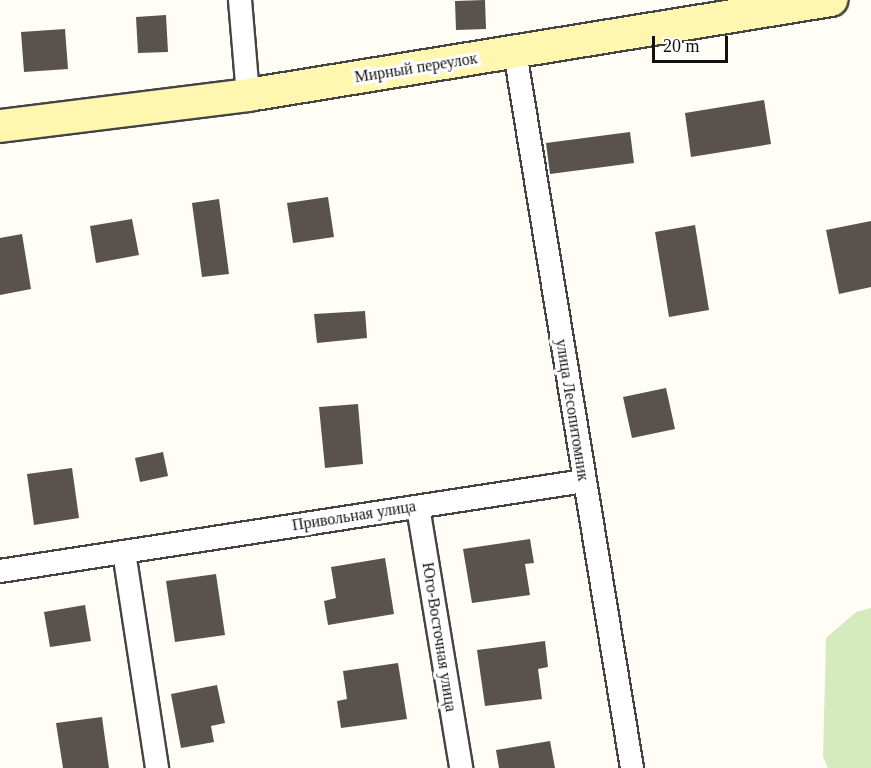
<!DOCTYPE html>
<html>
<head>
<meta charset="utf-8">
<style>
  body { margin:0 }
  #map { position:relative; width:871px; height:768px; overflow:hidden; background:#fffdf5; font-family:"Times New Roman",serif }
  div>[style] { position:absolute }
  .green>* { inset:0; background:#d5ebbd }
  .building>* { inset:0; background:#5a524d }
  .roads { filter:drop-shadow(2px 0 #444) drop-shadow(-2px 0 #444) drop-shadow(0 2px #444) drop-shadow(0 -2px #444) }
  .street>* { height:22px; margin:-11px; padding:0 11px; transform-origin:11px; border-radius:11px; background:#fff }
  .secondary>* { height:32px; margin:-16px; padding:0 16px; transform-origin:16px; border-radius:16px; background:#fff6b0 }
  span { translate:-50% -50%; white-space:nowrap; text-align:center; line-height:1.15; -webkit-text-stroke:6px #fff; paint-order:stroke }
  .street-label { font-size:16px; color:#111 }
  .scale { position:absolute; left:652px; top:36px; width:76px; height:27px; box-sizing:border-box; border:3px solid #111; border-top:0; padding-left:8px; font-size:18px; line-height:21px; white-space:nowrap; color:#111; -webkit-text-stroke:4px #fff; paint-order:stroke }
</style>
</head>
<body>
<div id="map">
  <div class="green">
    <div style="clip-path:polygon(871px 608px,871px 768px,828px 768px,823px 757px,826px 638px,856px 612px)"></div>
  </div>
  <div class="building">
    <div style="clip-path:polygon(485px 0,486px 29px,456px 30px,455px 1px)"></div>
    <div style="clip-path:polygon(166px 15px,168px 52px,138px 53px,136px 17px)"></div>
    <div style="clip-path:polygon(65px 29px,68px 69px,24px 72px,21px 32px)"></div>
    <div style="clip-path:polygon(764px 100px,771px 144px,691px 157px,685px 113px)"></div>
    <div style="clip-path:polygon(630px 132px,634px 163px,550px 174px,546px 143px)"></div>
    <div style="clip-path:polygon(328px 197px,334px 237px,293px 243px,287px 203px)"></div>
    <div style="clip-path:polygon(219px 199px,229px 274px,202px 277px,192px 203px)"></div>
    <div style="clip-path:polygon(132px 219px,139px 255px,96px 263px,90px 226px)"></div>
    <div style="clip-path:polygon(871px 221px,871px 287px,839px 294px,826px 230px)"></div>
    <div style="clip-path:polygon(695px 225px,709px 310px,669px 317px,655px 232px)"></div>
    <div style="clip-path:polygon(22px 234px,31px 289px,0 295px,0 238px)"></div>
    <div style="clip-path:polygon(365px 311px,367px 338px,317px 343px,314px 314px)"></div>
    <div style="clip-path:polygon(666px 388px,675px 429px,632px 438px,623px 397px)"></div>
    <div style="clip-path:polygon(358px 404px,363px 464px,325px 468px,319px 407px)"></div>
    <div style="clip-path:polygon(163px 452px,168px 476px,140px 482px,135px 458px)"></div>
    <div style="clip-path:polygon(72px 468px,79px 518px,34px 525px,27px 474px)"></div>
    <div style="clip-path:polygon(530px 539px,534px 563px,525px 564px,530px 595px,472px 603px,463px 549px)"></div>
    <div style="clip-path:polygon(385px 558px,394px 614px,328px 625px,324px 601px,336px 598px,331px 567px)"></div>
    <div style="clip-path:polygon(216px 574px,225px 635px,175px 642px,166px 581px)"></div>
    <div style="clip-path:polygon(85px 605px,91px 641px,50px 647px,44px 612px)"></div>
    <div style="clip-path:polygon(545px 641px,548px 667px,538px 669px,542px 699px,485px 706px,477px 650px)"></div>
    <div style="clip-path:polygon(398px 663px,407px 719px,341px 728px,337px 701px,347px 699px,343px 671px)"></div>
    <div style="clip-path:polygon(217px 685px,225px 723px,211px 726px,214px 742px,181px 748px,171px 694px)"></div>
    <div style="clip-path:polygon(102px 717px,109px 768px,63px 768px,56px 723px)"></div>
    <div style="clip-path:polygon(550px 741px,555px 768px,499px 768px,496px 750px)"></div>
  </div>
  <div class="roads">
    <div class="street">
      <div style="left:240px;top:0;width:95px;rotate:85.2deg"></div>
      <div style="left:515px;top:52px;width:725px;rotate:80.72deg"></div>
      <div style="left:418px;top:507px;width:265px;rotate:80.6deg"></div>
      <div style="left:124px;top:552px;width:219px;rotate:81.3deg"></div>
      <div style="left:0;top:571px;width:591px;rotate:-8.76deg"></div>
    </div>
    <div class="secondary">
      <div style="left:0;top:126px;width:250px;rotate:-7.1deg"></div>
      <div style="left:248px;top:95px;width:591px;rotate:-9.26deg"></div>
    </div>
  </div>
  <div class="street-label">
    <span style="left:416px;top:68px;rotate:-9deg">Мирный переулок</span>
    <span style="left:572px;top:410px;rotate:81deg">улица Лесопитомник</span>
    <span style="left:354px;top:516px;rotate:-9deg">Привольная улица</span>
    <span style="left:439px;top:637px;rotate:81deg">Юго-Восточная улица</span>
  </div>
  <div class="scale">20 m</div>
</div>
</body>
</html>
